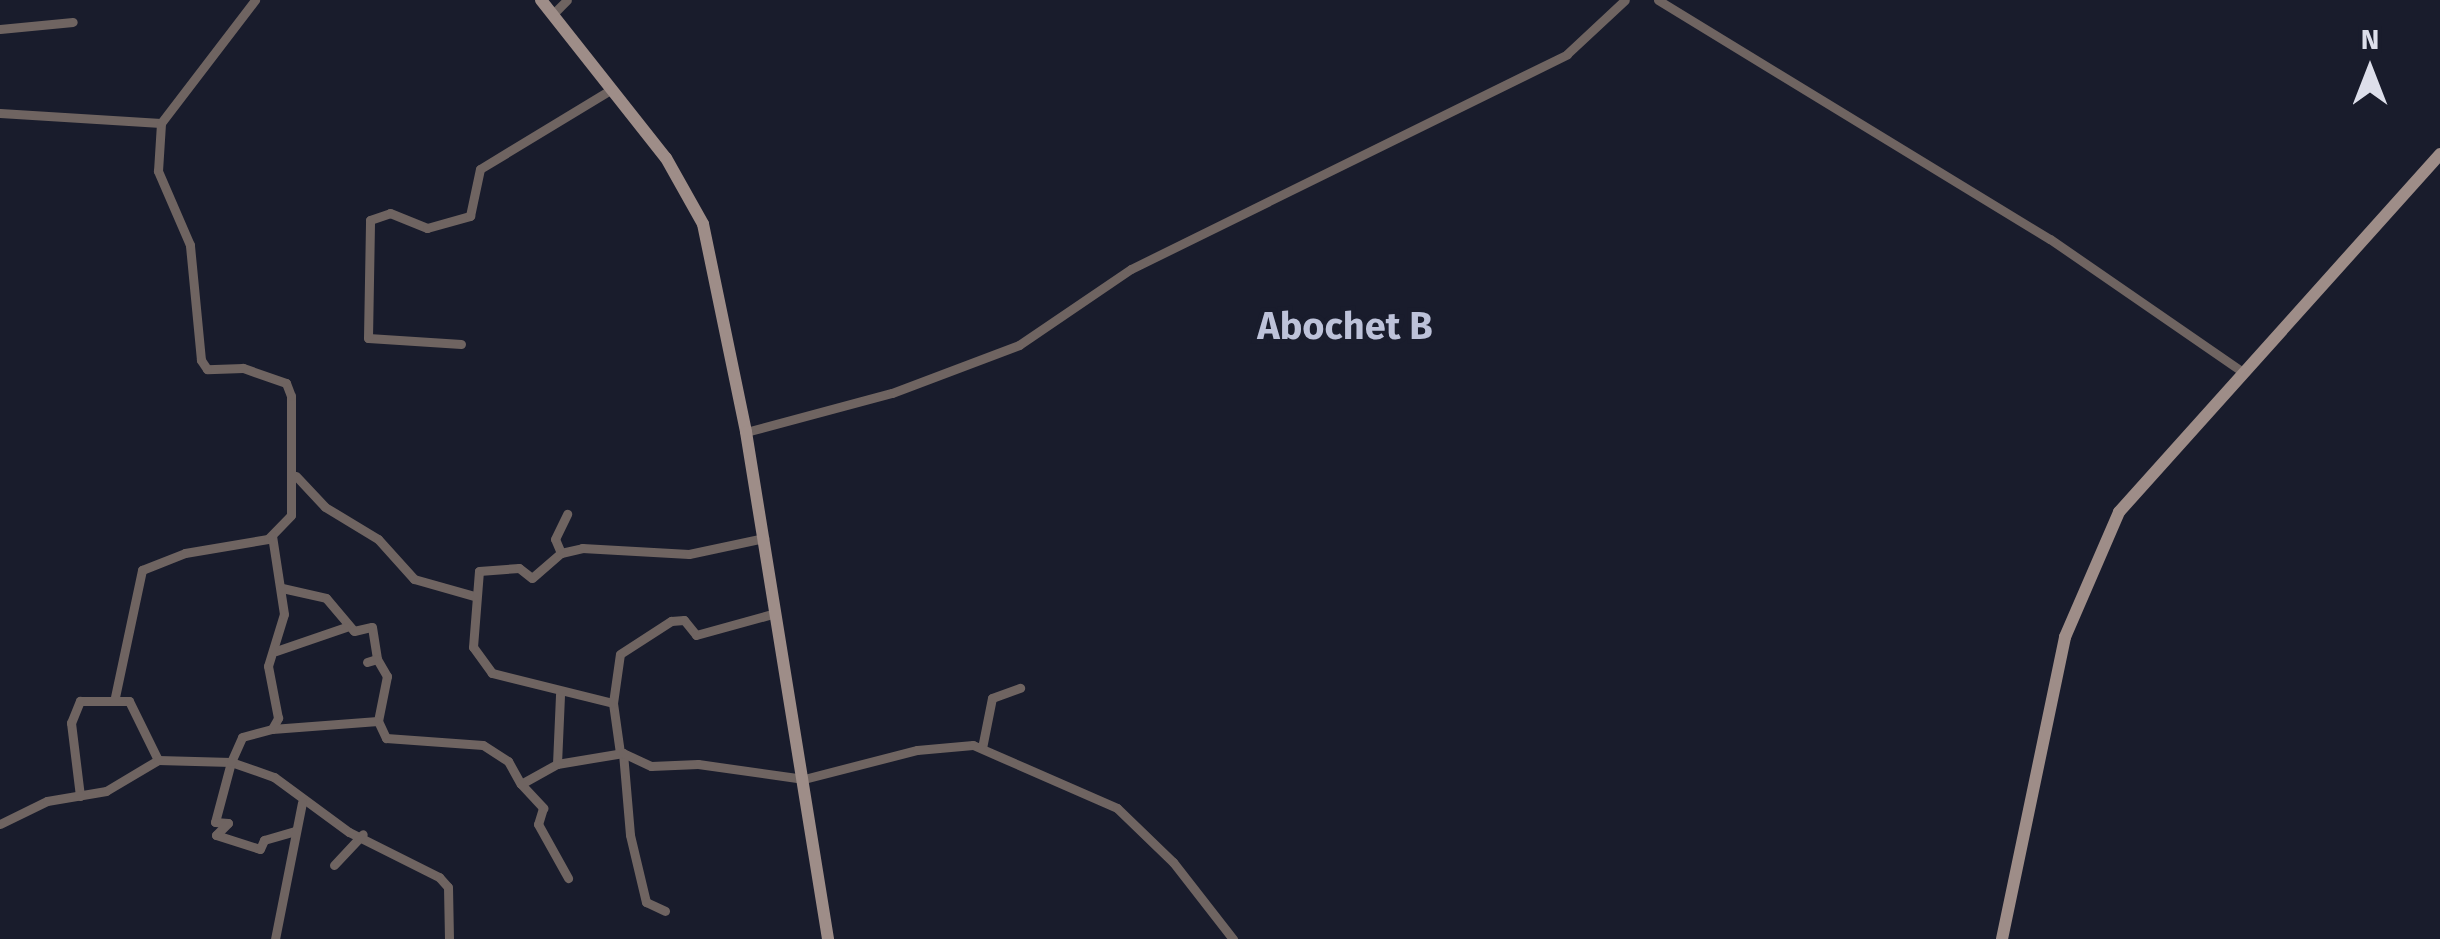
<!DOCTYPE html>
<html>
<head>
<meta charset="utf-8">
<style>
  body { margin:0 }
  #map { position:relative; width:2440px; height:939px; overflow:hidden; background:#191c2c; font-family:"Fira Sans",sans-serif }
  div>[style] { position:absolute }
  .minor>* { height:9px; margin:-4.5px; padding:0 4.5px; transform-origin:4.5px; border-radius:4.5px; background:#6f6461 }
  .secondary>* { height:12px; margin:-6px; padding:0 6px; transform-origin:6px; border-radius:6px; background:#9e8d88 }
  span { translate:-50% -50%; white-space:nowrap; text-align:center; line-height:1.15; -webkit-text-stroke:9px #191c2c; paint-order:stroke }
  .quarter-label { font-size:38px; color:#bdc2d9; font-weight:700 }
  .north { position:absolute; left:2320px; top:20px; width:100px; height:100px; -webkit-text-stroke:8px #191c2c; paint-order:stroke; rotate:0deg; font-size:28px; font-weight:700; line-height:40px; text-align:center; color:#dddfeb }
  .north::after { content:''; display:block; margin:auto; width:35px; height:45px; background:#dddfeb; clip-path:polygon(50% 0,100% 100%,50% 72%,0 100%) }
</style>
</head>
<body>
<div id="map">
  <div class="minor">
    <div style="left:1658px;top:0;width:459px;rotate:31.4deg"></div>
    <div style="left:2050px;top:239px;width:234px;rotate:34.6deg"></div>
    <div style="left:552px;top:15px;width:21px;rotate:-45deg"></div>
    <div style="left:0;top:29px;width:73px;rotate:-5.5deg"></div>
    <div style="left:0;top:113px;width:161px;rotate:3.6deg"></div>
    <div style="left:461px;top:344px;width:93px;rotate:-176.3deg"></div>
    <div style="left:368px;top:338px;width:118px;rotate:-89deg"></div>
    <div style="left:370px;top:220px;width:21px;rotate:-19deg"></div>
    <div style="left:390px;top:213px;width:40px;rotate:22deg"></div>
    <div style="left:427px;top:228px;width:45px;rotate:-15.6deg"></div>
    <div style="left:470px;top:216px;width:48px;rotate:-78deg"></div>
    <div style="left:480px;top:169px;width:154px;rotate:-31.2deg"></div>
    <div style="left:746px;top:432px;width:151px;rotate:-15deg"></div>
    <div style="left:892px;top:393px;width:136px;rotate:-20.7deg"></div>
    <div style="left:1019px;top:345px;width:135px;rotate:-34.2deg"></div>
    <div style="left:1131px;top:269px;width:486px;rotate:-26.2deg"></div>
    <div style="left:1567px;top:54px;width:79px;rotate:-43deg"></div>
    <div style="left:296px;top:476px;width:42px;rotate:46.9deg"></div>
    <div style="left:325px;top:507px;width:62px;rotate:31.1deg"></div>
    <div style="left:378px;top:539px;width:54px;rotate:48deg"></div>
    <div style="left:414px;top:579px;width:62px;rotate:15.8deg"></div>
    <div style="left:561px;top:553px;width:15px;rotate:-113deg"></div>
    <div style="left:555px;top:539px;width:28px;rotate:-64deg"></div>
    <div style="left:282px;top:588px;width:45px;rotate:12.8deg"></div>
    <div style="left:326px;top:598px;width:43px;rotate:49.7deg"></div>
    <div style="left:354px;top:631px;width:18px;rotate:-13deg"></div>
    <div style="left:372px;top:627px;width:32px;rotate:81deg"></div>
    <div style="left:276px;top:651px;width:74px;rotate:-18.9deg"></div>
    <div style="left:367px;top:662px;width:10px;rotate:-17deg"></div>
    <div style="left:377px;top:659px;width:20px;rotate:60deg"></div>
    <div style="left:387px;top:676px;width:46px;rotate:101.3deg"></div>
    <div style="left:378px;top:721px;width:19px;rotate:65deg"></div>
    <div style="left:386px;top:738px;width:97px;rotate:4.1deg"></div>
    <div style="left:483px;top:745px;width:30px;rotate:33deg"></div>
    <div style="left:508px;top:761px;width:26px;rotate:61deg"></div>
    <div style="left:521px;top:784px;width:41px;rotate:-29.1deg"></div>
    <div style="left:557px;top:764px;width:70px;rotate:-87.5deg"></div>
    <div style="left:115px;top:697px;width:130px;rotate:-78deg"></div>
    <div style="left:142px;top:570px;width:46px;rotate:-21.6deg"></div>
    <div style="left:185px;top:553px;width:84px;rotate:-9.6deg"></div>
    <div style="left:268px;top:539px;width:33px;rotate:-46deg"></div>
    <div style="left:291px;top:515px;width:119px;rotate:-90deg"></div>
    <div style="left:291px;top:396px;width:14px;rotate:-111deg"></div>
    <div style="left:286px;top:383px;width:46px;rotate:-160.8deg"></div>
    <div style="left:243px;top:368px;width:36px;rotate:178deg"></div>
    <div style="left:207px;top:369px;width:11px;rotate:-124deg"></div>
    <div style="left:201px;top:360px;width:116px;rotate:-95.5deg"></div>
    <div style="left:190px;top:245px;width:81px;rotate:-113.4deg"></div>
    <div style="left:158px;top:171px;width:48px;rotate:-86.4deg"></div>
    <div style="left:161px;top:123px;width:155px;rotate:-52.6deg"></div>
    <div style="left:613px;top:703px;width:125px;rotate:-166.1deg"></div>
    <div style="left:492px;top:673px;width:32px;rotate:-126deg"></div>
    <div style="left:473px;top:647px;width:76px;rotate:-85.5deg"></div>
    <div style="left:479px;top:571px;width:40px;rotate:-4.3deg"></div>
    <div style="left:519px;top:568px;width:16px;rotate:38deg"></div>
    <div style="left:532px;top:578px;width:38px;rotate:-41deg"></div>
    <div style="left:561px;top:553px;width:22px;rotate:-13deg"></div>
    <div style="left:582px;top:548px;width:107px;rotate:3.2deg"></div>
    <div style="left:689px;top:554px;width:77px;rotate:-12deg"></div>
    <div style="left:272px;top:729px;width:106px;rotate:-4.3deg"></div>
    <div style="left:982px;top:748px;width:51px;rotate:-78.7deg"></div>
    <div style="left:992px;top:698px;width:30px;rotate:-20deg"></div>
    <div style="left:620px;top:753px;width:50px;rotate:-98deg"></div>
    <div style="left:613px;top:703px;width:49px;rotate:-81.9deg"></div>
    <div style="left:620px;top:654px;width:61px;rotate:-32.9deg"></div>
    <div style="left:671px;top:621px;width:13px;rotate:-4deg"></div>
    <div style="left:684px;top:620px;width:19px;rotate:51deg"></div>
    <div style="left:696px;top:635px;width:83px;rotate:-15.4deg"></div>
    <div style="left:623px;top:753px;width:82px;rotate:85.1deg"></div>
    <div style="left:630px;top:835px;width:69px;rotate:76.6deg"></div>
    <div style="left:646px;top:902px;width:21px;rotate:25deg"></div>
    <div style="left:231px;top:762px;width:46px;rotate:19.2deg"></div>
    <div style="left:274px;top:777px;width:93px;rotate:36.3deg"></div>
    <div style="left:349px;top:832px;width:101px;rotate:26.6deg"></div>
    <div style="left:439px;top:877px;width:13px;rotate:48deg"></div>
    <div style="left:448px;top:887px;width:52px;rotate:88.9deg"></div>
    <div style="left:231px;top:762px;width:62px;rotate:104.9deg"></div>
    <div style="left:215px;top:822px;width:13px;rotate:4deg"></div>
    <div style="left:228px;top:823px;width:17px;rotate:135deg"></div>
    <div style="left:216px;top:835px;width:46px;rotate:17.7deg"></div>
    <div style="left:260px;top:849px;width:10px;rotate:-66deg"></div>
    <div style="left:264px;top:840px;width:32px;rotate:-16deg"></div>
    <div style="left:557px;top:764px;width:67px;rotate:-9.5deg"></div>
    <div style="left:623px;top:753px;width:31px;rotate:25deg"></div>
    <div style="left:651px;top:766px;width:47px;rotate:-2.4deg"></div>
    <div style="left:698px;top:764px;width:107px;rotate:8.1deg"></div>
    <div style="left:804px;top:779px;width:117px;rotate:-14.4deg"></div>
    <div style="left:917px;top:750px;width:56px;rotate:-5.1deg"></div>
    <div style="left:973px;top:745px;width:157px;rotate:23.6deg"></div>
    <div style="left:1117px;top:808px;width:78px;rotate:44deg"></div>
    <div style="left:1173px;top:862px;width:98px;rotate:52.1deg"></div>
    <div style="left:521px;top:784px;width:33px;rotate:47deg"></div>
    <div style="left:543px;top:808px;width:17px;rotate:107deg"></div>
    <div style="left:538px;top:824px;width:62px;rotate:60.9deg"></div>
    <div style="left:80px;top:796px;width:74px;rotate:-97deg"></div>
    <div style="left:71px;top:723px;width:24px;rotate:-68deg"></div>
    <div style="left:80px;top:701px;width:49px"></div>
    <div style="left:129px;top:701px;width:66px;rotate:63.8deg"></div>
    <div style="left:0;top:824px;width:52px;rotate:-26.1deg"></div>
    <div style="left:47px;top:801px;width:60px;rotate:-9.6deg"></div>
    <div style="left:106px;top:791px;width:61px;rotate:-30.8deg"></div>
    <div style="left:158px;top:760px;width:73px;rotate:1.6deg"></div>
    <div style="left:231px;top:762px;width:27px;rotate:-66deg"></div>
    <div style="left:242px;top:737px;width:31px;rotate:-15deg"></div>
    <div style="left:272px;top:729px;width:13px;rotate:-61deg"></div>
    <div style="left:278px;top:718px;width:53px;rotate:-100.9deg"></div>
    <div style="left:268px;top:666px;width:54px;rotate:-72.9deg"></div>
    <div style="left:284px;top:614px;width:79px;rotate:-98.7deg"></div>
    <div style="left:334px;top:865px;width:42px;rotate:-46.9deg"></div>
    <div style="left:275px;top:939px;width:139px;rotate:-78.8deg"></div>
  </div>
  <div class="secondary">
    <div style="left:541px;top:0;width:201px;rotate:51.7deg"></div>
    <div style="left:666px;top:158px;width:76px;rotate:60.7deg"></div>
    <div style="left:703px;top:224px;width:212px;rotate:78.3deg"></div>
    <div style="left:746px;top:432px;width:514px;rotate:80.81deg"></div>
    <div style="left:2002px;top:939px;width:309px;rotate:-78.2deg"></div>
    <div style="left:2065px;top:637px;width:136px;rotate:-66.6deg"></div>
    <div style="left:2119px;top:512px;width:481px;rotate:-48.1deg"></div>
  </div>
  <div class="quarter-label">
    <span style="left:1345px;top:327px">Abochet B</span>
  </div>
  <div class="north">N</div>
</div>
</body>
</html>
